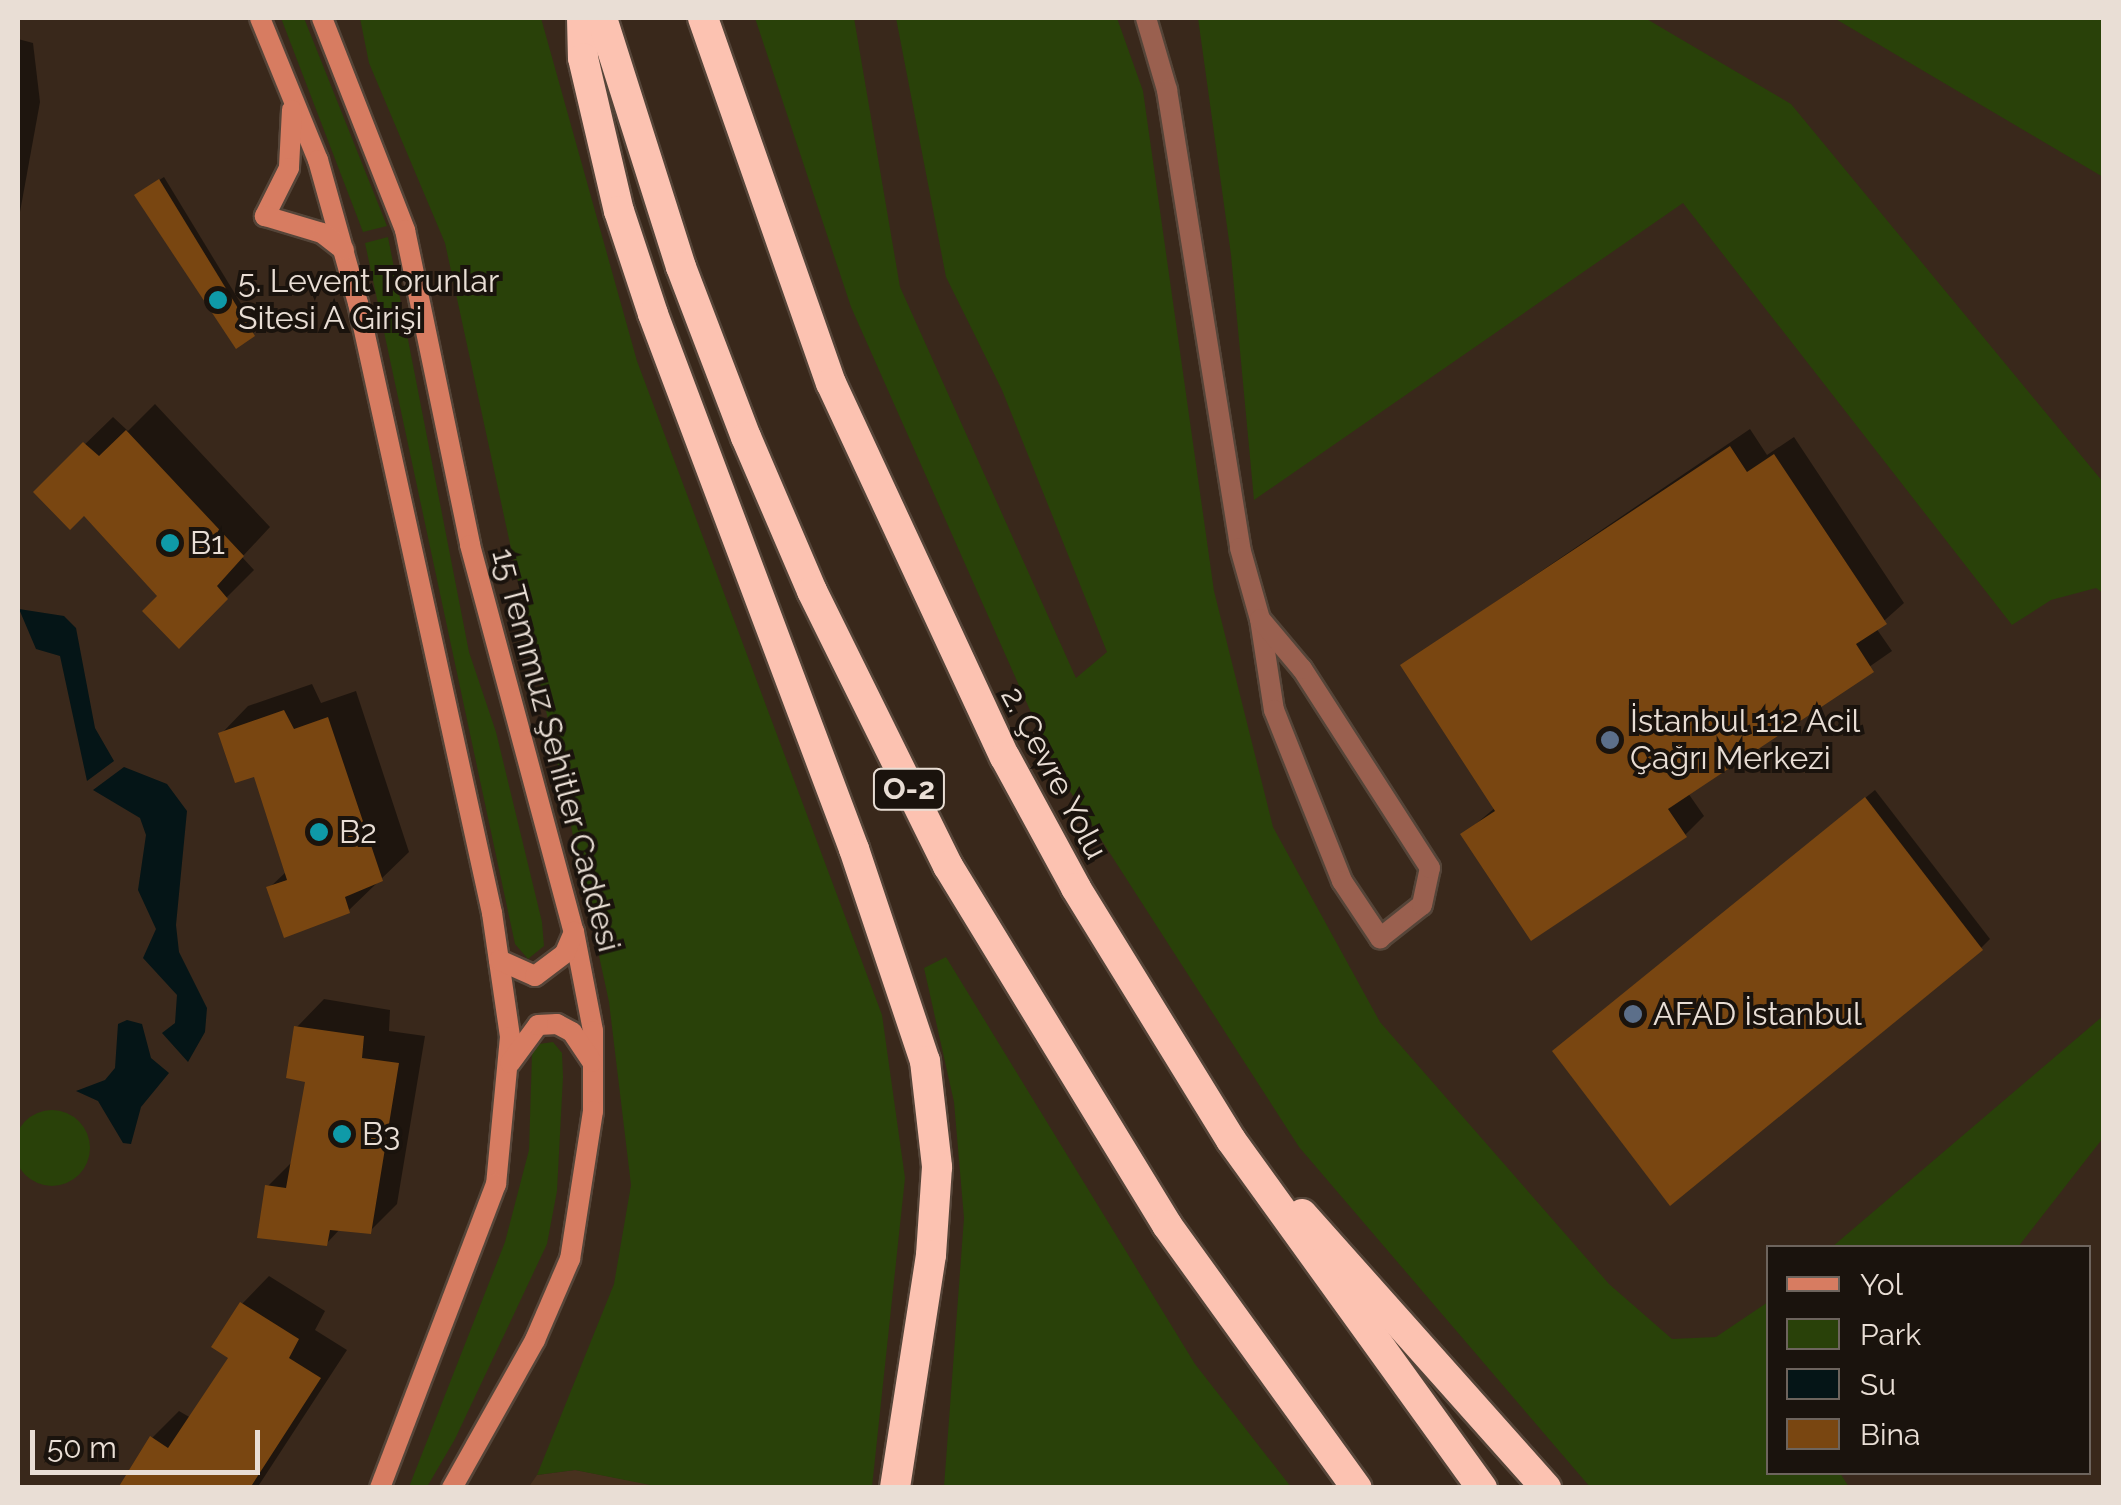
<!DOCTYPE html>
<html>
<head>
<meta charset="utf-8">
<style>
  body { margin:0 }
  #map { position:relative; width:2121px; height:1505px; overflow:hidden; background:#39281b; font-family:Raleway,sans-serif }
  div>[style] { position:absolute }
  .built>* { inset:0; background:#47311e }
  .green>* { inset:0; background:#294109 }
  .round { border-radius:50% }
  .water>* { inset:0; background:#051517 }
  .shadow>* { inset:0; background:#0007 }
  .building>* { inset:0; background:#794611 }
  .roads { filter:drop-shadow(2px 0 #554539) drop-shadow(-2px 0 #554539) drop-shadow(0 2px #554539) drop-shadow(0 -2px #554539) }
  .street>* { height:20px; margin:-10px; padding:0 10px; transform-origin:10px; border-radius:10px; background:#9a604f }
  .secondary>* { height:20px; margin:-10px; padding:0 10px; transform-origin:10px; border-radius:10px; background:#d77c61 }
  .highway>* { height:30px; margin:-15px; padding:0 15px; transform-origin:15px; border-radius:15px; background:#fcc2b1 }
  .dots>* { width:28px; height:28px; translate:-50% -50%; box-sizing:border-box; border:5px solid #1a130d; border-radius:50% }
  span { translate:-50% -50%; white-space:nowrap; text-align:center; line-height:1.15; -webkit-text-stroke:8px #1a130d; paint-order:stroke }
  .shield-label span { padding:2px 8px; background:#1a130d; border:2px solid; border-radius:8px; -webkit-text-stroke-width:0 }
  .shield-label { font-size:30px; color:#e9ded5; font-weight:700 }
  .poi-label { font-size:32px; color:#e9ded5 }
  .left { translate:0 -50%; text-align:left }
  .street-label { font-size:32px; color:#e9ded5 }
  .frame { position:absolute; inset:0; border:20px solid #e9ded5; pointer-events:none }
  .legend { position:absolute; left:1766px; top:1245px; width:325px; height:230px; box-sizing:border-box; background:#1a130d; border:2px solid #6d645d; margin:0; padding:12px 18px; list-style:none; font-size:30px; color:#e9ded5 }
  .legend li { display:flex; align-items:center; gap:20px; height:50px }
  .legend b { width:50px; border:2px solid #6d645d }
  .scale { position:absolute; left:30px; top:1430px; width:230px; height:45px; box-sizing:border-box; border:5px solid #e9ded5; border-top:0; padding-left:12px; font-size:30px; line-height:35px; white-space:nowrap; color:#e9ded5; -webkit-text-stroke:8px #1a130d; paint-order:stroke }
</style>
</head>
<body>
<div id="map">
  <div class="built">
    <div style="clip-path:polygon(575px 1470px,665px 1487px,528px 1488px,537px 1475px)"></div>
  </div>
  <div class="green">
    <div style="clip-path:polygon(281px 18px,304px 18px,387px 226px,363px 232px)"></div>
    <div style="clip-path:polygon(360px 18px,541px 18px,637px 361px,882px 1015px,905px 1178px,872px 1487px,665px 1488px,575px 1470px,537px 1475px,614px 1284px,631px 1185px,609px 1002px,445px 243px,369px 63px)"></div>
    <div style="clip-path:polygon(755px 18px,854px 18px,900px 287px,1076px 678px,1107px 652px,1002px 390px,946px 277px,896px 18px,1117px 18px,1143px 91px,1214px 591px,1273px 827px,1380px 1022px,1609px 1284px,1672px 1339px,1716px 1337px,1768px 1302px,1768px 1472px,1840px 1473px,1849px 1487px,1590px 1487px,1299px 1147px,1057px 771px,851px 307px)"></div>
    <div style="clip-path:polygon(1198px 18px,1645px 18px,1791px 104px,2103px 482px,2103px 593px,2096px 588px,2051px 600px,2012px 625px,1683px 203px,1254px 500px,1231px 255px)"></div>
    <div style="clip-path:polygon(1834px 18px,2103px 18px,2103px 177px)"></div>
    <div style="clip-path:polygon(388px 237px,469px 652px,496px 732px,542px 922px,544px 946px,528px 959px,515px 944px,365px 243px)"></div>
    <div style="clip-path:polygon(946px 957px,1195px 1364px,1291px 1487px,944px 1487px,964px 1218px,954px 1102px,924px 968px)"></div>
    <div style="clip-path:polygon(2103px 1016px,2103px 1138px,2018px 1247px,1832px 1247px)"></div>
    <div style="clip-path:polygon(553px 1042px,562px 1053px,563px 1077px,557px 1191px,547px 1244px,455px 1439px,427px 1487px,409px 1487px,505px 1242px,529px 1150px,532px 1054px,539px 1044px)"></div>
    <div class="round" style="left:14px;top:1110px;width:76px;height:76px"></div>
  </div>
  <div class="water">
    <div style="clip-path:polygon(19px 609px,64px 616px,76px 628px,95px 728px,114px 761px,87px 781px,60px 656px,36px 649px)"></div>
    <div style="clip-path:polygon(124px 767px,167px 784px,187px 811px,176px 925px,179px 952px,207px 1008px,205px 1032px,188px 1062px,162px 1033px,175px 1023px,177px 995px,143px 958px,156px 929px,138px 890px,146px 835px,140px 818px,93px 790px)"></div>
    <div style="clip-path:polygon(127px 1020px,142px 1024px,151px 1058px,169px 1073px,141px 1107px,131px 1144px,123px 1143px,98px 1101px,76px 1091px,105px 1080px,115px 1068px,118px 1024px)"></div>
  </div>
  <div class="shadow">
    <div style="clip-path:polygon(18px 39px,33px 43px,40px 102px,18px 223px)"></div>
    <div style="clip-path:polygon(164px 177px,257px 330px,237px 346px,141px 192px)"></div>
    <div style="clip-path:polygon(155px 404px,270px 527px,242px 557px,254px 570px,179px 645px,160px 596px,85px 513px,36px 492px,113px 417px,128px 431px)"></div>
    <div style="clip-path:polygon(1750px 429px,1767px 455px,1794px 437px,1904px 603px,1876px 628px,1892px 651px,1688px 793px,1704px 816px,1685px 835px,1464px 834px,1496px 807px,1403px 665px)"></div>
    <div style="clip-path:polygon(312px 684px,321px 703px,356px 691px,409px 852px,348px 911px,269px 888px,287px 871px,256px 774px,221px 734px,248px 706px)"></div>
    <div style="clip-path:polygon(1875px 790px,1990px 939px,1981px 948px,1565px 1042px)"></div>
    <div style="clip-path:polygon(324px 999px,390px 1010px,389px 1031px,425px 1036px,397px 1204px,370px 1231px,341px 1228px,326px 1244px,268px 1186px,294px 1160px,308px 1080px,297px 1027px)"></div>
    <div style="clip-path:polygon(269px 1276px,325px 1311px,315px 1330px,347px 1350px,257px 1488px,136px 1488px,152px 1438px,179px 1411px,191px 1418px,231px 1357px,242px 1304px)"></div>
  </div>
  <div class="building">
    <div style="clip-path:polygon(159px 179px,255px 336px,236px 349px,134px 195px)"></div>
    <div style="clip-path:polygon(126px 430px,244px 556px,217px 586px,228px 599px,179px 649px,142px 611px,157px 596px,84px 516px,70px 530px,33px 492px,83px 442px,99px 456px)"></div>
    <div style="clip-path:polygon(1730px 446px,1747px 472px,1774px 454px,1887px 624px,1856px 644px,1874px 672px,1668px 809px,1687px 837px,1531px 941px,1460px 834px,1495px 811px,1400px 665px)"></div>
    <div style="clip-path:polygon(284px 710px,294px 729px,328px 717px,383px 881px,345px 897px,350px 913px,284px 938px,266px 887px,287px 880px,254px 777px,235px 783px,218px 733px)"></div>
    <div style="clip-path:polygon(1865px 797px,1983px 950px,1670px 1206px,1552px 1051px)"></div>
    <div style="clip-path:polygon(294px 1026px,364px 1036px,362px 1058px,399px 1063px,371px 1234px,330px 1230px,327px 1246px,257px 1238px,265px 1185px,286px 1188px,305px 1082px,286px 1078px)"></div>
    <div style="clip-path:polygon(240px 1302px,299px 1339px,289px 1358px,321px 1378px,250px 1488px,118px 1488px,150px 1436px,168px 1448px,228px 1358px,211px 1347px)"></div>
  </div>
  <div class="roads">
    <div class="street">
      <div style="left:1146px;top:18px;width:75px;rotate:73.7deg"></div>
      <div style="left:1167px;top:90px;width:464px;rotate:80.9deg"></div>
      <div style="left:1240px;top:548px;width:74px;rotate:74.3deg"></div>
      <div style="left:1260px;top:619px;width:92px;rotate:81.3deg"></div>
      <div style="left:1274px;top:710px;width:184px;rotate:68.3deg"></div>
      <div style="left:1342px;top:881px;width:69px;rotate:56.3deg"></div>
      <div style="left:1380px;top:938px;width:53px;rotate:-38.2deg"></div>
      <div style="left:1422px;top:905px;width:38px;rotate:-78deg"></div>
      <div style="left:1430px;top:868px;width:237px;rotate:-122.7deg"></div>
      <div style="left:1302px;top:669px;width:65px;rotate:-130deg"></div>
    </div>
    <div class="secondary">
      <div style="left:260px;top:18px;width:153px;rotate:67.8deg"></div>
      <div style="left:318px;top:160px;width:148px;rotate:74.4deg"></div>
      <div style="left:358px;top:303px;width:625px;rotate:77.61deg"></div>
      <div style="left:492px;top:913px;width:125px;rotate:81.7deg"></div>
      <div style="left:510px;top:1037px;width:148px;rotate:95.4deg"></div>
      <div style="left:496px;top:1184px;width:325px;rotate:110.9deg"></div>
      <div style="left:322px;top:18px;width:228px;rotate:68.6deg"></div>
      <div style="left:405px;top:230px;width:322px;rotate:78.3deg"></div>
      <div style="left:470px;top:545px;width:401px;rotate:75deg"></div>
      <div style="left:574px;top:932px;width:101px;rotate:79.1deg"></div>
      <div style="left:593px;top:1031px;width:80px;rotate:90deg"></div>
      <div style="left:593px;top:1111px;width:150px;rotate:98.8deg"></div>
      <div style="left:570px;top:1259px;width:88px;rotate:113.4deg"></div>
      <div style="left:535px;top:1340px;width:170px;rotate:119.3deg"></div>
      <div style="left:292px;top:110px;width:58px;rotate:93deg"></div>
      <div style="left:289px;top:168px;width:54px;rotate:116.6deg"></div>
      <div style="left:265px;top:216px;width:59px;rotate:16.6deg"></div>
      <div style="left:322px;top:233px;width:28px;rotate:38deg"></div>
      <div style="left:499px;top:960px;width:39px;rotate:24deg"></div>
      <div style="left:535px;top:976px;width:38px;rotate:-37deg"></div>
      <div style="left:565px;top:953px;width:23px;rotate:-67deg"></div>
      <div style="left:510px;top:1063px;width:47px;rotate:-53.6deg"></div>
      <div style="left:538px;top:1025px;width:19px;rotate:-3deg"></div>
      <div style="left:557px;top:1024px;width:17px;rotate:28deg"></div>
      <div style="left:572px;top:1032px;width:36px;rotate:56deg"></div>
    </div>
    <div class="highway">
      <div style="left:582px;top:18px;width:40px;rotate:88.6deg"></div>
      <div style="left:583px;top:58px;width:157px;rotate:76.8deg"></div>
      <div style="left:619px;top:211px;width:108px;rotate:71.7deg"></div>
      <div style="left:653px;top:314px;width:572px;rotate:69.41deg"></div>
      <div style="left:854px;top:849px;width:224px;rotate:71.5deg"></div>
      <div style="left:925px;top:1061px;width:107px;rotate:83.5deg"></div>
      <div style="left:937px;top:1167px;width:88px;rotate:93.9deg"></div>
      <div style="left:931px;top:1255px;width:236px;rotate:98.8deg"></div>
      <div style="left:602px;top:18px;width:261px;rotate:72.4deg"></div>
      <div style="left:681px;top:267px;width:182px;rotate:69.1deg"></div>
      <div style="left:746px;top:437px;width:168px;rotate:66.8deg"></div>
      <div style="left:812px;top:591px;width:307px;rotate:63.7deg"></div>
      <div style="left:948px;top:866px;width:421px;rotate:58.6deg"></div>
      <div style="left:1167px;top:1225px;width:324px;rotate:54.2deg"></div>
      <div style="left:703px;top:18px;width:387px;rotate:70.7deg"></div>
      <div style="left:831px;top:383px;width:412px;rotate:65.1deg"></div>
      <div style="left:1005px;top:757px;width:149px;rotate:61.5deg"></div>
      <div style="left:1076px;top:888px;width:296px;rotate:58.4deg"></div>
      <div style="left:1231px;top:1140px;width:429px;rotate:54.2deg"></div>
      <div style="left:1302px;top:1214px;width:367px;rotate:48.3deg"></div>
    </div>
  </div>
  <div class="dots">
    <div style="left:218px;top:300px;background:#0f9aa8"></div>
    <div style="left:170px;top:543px;background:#0f9aa8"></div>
    <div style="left:1610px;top:740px;background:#5c6f8a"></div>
    <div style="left:319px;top:832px;background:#0f9aa8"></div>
    <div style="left:1633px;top:1014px;background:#5c6f8a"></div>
    <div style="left:342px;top:1134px;background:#0f9aa8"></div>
  </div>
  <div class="shield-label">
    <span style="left:909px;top:789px">O-2</span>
  </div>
  <div class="poi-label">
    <span class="left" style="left:238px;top:300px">5. Levent Torunlar<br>Sitesi A Girişi</span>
    <span class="left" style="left:190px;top:543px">B1</span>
    <span class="left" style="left:1630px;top:740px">İstanbul 112 Acil<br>Çağrı Merkezi</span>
    <span class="left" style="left:339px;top:832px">B2</span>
    <span class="left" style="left:1653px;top:1014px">AFAD İstanbul</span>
    <span class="left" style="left:362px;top:1134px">B3</span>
  </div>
  <div class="street-label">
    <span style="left:556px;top:750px;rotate:75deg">15 Temmuz Şehitler Caddesi</span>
    <span style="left:1054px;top:773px;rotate:62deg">2. Çevre Yolu</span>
  </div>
  <div class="frame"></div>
  <ul class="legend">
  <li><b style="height:12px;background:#d77c61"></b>Yol</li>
  <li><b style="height:28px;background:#294109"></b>Park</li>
  <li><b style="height:28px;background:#051517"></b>Su</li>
  <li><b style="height:28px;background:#794611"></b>Bina</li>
  </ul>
  <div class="scale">50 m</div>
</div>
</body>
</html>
